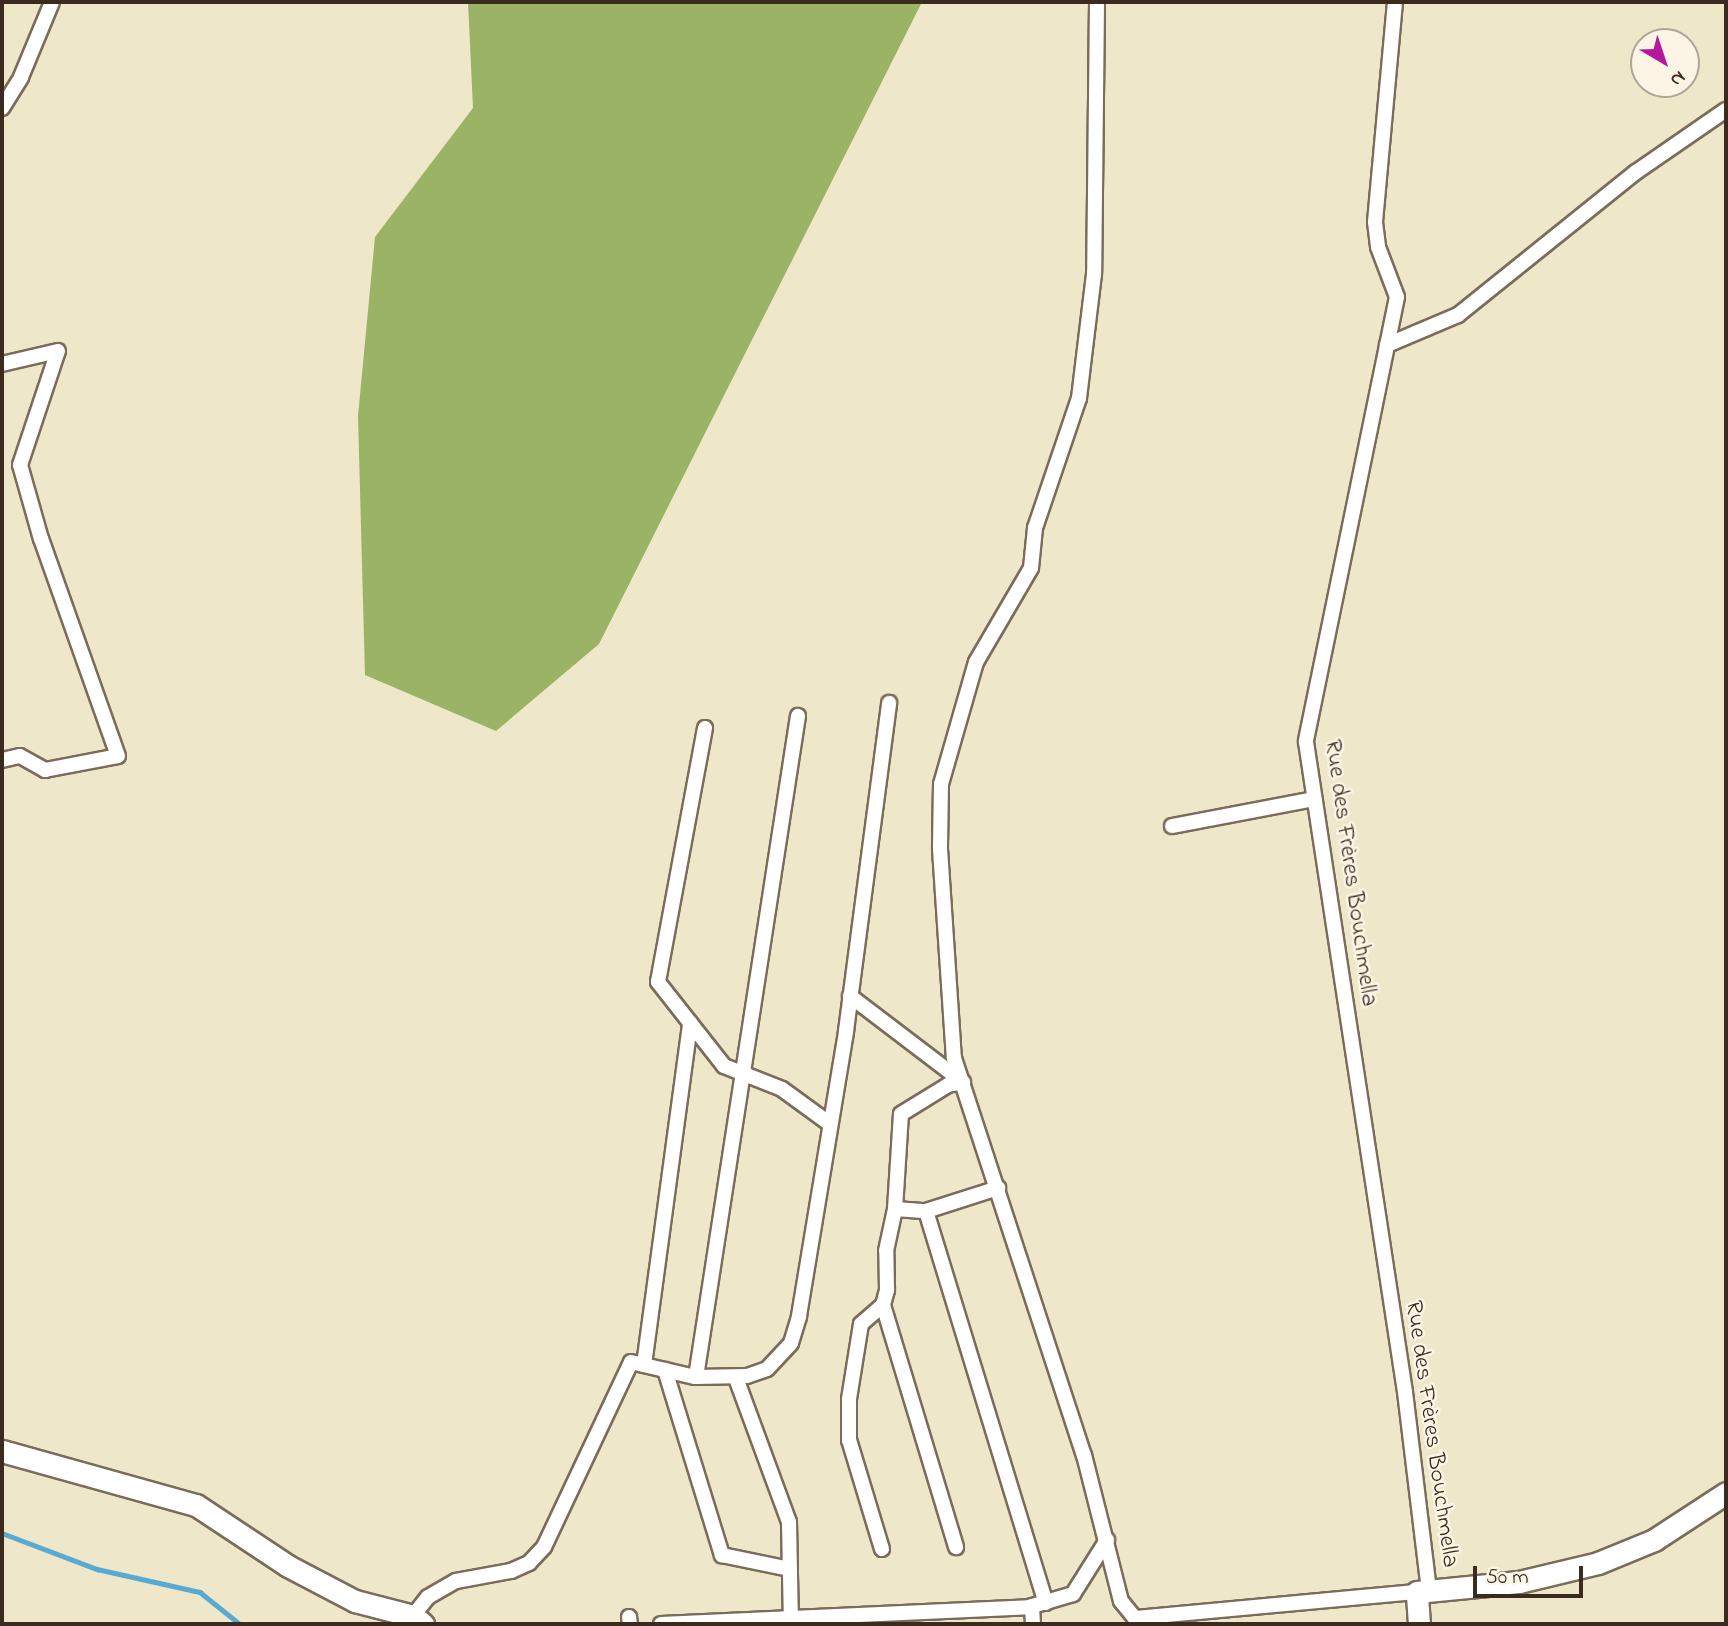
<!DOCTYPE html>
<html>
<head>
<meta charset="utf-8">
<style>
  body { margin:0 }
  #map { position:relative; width:1728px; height:1626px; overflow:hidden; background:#eee7c9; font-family:"Indie Flower",sans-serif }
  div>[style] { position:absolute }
  .forest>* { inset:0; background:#9ab365 }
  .stream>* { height:4.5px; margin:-2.25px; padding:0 2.25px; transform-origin:2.25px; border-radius:2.25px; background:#59aad3 }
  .roads { filter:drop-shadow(2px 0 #7a6c5a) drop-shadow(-2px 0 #7a6c5a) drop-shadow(0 2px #7a6c5a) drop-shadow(0 -2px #7a6c5a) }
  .minor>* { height:14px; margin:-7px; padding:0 7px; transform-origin:7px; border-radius:7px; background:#fff }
  .secondary>* { height:21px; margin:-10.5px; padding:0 10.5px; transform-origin:10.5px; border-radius:10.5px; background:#fff }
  span { translate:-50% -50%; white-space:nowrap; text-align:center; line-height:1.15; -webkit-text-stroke:5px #fcf5e5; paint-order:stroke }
  .street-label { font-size:24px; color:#3b2a1e }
  .frame { position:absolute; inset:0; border:4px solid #3b2a1e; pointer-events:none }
  .north { position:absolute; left:1630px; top:28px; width:70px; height:70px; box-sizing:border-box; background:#fcf5e5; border:2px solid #afa495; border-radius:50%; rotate:141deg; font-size:19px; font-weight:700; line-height:28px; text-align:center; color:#3b2a1e }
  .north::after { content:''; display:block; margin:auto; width:24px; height:32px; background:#b5179e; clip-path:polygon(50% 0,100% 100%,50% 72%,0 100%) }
  .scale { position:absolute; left:1473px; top:1566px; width:110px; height:32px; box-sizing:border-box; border:4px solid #3b2a1e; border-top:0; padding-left:9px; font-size:21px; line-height:24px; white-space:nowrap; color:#3b2a1e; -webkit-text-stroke:5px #fcf5e5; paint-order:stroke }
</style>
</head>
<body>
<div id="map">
  <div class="forest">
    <div style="clip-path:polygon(468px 2px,922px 2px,599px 644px,496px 731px,365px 675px,358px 416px,375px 237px,473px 108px)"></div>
  </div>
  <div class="stream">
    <div style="left:2px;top:1533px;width:102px;rotate:20.8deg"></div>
    <div style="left:97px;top:1569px;width:106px;rotate:12.6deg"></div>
    <div style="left:200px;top:1592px;width:51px;rotate:38.7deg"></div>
  </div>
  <div class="roads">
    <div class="minor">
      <div style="left:1097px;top:2px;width:272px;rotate:90.6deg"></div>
      <div style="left:1094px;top:274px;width:125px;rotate:96.9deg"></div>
      <div style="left:1079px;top:398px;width:137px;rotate:108.7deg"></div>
      <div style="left:1035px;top:528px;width:40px;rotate:95.7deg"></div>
      <div style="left:1031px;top:568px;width:109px;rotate:120.3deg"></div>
      <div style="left:976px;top:662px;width:127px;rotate:106deg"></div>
      <div style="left:941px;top:784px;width:65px;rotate:90.9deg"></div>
      <div style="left:940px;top:849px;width:209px;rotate:86.2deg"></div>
      <div style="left:954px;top:1058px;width:418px;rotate:71.9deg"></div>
      <div style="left:1084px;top:1455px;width:151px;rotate:75.8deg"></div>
      <div style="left:1121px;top:1601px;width:22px;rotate:51deg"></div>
      <div style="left:1135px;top:1618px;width:283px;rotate:-5.3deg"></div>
      <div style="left:1395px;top:2px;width:221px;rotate:95.2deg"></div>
      <div style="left:1375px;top:222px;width:25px;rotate:83deg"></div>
      <div style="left:1378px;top:247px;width:53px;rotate:69.2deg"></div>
      <div style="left:1397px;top:297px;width:454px;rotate:101.6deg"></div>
      <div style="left:1306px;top:742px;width:657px;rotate:81.34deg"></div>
      <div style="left:1405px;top:1392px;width:199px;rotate:83.1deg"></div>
      <div style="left:2px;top:108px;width:36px;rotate:-58deg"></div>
      <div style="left:21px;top:77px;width:81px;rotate:-67.5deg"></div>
      <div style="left:1387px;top:345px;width:77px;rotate:-22.9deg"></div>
      <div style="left:1458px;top:315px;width:228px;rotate:-38.8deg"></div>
      <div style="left:1636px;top:172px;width:109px;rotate:-34.6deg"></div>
      <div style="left:2px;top:364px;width:57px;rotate:-13.1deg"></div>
      <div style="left:705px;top:728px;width:258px;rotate:100.5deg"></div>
      <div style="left:658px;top:982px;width:107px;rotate:51.8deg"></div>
      <div style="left:724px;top:1066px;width:62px;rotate:21.6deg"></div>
      <div style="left:782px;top:1089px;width:59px;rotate:36.1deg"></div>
      <div style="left:2px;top:760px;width:18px;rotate:-13deg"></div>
      <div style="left:20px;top:756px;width:29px;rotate:29deg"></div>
      <div style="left:45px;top:770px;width:74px;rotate:-10.9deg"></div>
      <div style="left:118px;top:756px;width:230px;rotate:-109.5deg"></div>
      <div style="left:41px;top:539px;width:77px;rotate:-105.8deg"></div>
      <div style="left:20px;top:465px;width:120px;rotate:-71.6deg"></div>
      <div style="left:1172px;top:826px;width:145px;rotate:-10.8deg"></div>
      <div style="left:850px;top:996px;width:142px;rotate:37.3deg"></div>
      <div style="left:895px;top:1209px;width:31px;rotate:4deg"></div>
      <div style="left:926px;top:1211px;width:76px;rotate:-17.7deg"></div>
      <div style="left:926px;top:1211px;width:410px;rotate:73deg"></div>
      <div style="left:883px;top:1305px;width:253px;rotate:73.2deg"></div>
      <div style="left:644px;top:1365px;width:345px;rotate:-82.3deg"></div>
      <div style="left:665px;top:1370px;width:194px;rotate:72.9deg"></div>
      <div style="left:722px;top:1555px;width:69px;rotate:11.6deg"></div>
      <div style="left:696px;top:1377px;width:669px;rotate:-81.23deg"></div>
      <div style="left:736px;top:1378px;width:153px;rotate:69.8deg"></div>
      <div style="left:789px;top:1522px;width:102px;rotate:88.9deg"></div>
      <div style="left:882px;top:1549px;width:114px;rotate:-106.8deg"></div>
      <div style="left:849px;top:1440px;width:41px;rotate:-90deg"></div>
      <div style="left:849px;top:1399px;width:76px;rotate:-80.9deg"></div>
      <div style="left:861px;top:1324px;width:29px;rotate:-41deg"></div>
      <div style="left:883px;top:1305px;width:16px;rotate:-75deg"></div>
      <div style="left:887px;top:1290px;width:39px;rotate:-91deg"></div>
      <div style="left:886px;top:1251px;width:43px;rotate:-77.9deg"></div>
      <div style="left:895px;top:1209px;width:95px;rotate:-86.4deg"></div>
      <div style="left:901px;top:1114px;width:55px;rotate:-31.7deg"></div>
      <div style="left:948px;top:1085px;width:15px;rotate:-11deg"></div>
      <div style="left:1032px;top:1606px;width:18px;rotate:87deg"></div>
      <div style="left:413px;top:1616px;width:24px;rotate:-52deg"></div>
      <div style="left:428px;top:1597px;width:32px;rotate:-30deg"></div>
      <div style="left:456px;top:1581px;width:56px;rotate:-10.3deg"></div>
      <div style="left:511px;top:1571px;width:20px;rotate:-24deg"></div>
      <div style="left:529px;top:1563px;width:22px;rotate:-47deg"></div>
      <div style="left:544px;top:1547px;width:204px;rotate:-64.8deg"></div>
      <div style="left:631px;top:1362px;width:66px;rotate:13.2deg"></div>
      <div style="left:695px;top:1377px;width:52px;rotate:-1.1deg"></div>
      <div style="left:747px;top:1376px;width:21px;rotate:-19deg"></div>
      <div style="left:767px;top:1369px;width:35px;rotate:-47deg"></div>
      <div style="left:791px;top:1343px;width:28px;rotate:-73deg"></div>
      <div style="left:799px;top:1316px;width:289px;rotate:-80.6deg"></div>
      <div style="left:846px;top:1031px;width:331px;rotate:-82.5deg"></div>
      <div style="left:629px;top:1617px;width:7px;rotate:82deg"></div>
      <div style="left:661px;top:1624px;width:368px;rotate:-2.6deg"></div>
      <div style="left:1029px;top:1607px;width:46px;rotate:-16.5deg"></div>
      <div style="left:1073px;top:1594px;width:64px;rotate:-57.8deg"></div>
    </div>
    <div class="secondary">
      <div style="left:2px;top:1451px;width:201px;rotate:15.6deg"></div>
      <div style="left:196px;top:1505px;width:110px;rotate:33.5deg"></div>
      <div style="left:288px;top:1566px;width:76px;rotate:27.6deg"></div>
      <div style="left:355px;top:1601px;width:60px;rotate:14.5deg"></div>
      <div style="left:413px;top:1616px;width:13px;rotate:39deg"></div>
      <div style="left:1419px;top:1624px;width:32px;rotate:-94deg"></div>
      <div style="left:1417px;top:1592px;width:102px;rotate:-5.6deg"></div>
      <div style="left:1519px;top:1582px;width:81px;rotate:-13.5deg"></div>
      <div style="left:1598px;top:1563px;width:61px;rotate:-22.3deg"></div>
      <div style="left:1654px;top:1540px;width:86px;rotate:-33.1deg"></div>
    </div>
  </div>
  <div class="street-label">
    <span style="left:1350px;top:873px;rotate:82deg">Rue des Frères Bouchmella</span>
    <span style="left:1431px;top:1434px;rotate:82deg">Rue des Frères Bouchmella</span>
  </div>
  <div class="frame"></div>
  <div class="north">N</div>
  <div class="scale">50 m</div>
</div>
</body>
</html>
